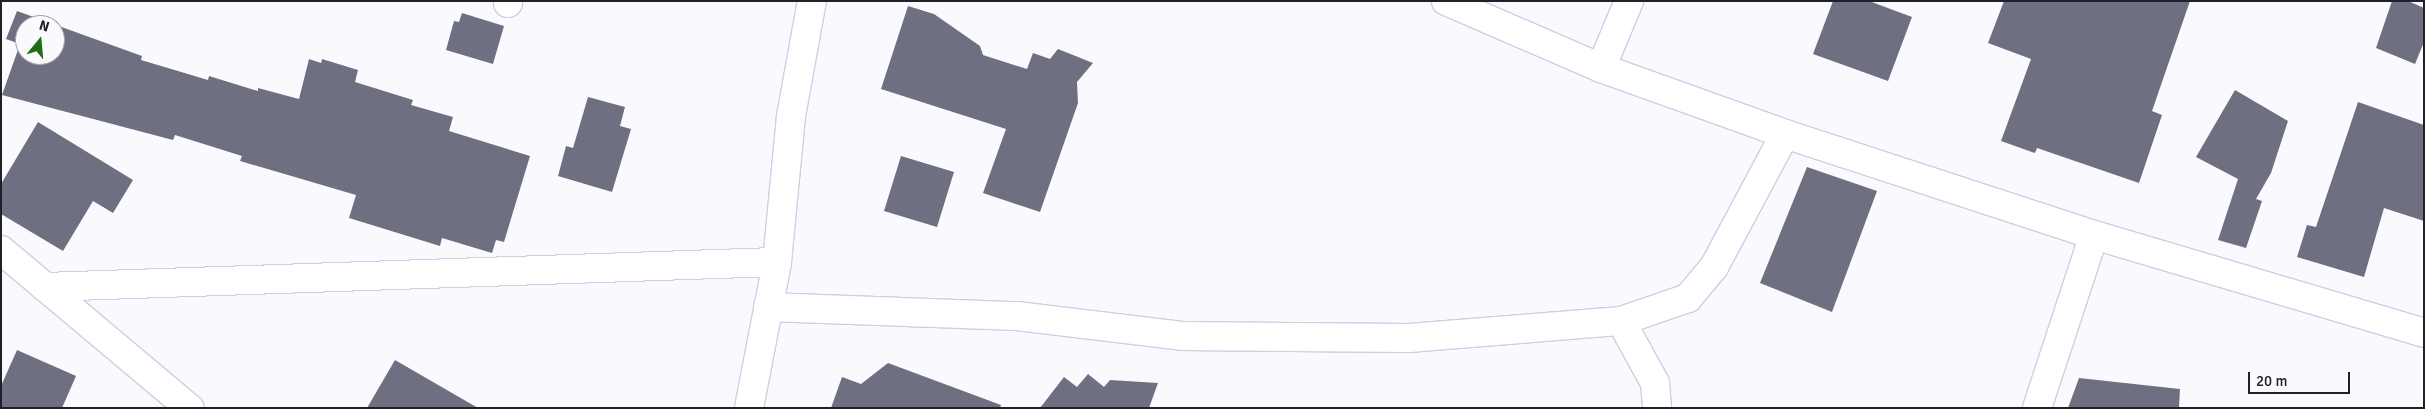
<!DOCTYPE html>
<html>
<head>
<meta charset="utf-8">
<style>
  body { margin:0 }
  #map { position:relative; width:2425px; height:409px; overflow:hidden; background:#fafafe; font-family:Signika,sans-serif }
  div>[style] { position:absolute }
  .building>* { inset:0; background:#6e7081 }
  .roads { filter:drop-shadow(1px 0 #ccd0e2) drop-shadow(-1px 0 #ccd0e2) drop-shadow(0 1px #ccd0e2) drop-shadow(0 -1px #ccd0e2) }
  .minor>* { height:28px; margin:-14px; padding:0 14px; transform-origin:14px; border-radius:14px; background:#fff }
  .tertiary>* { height:28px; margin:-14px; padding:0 14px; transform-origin:14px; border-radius:14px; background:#fff }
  span { translate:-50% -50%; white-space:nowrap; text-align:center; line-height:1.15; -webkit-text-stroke:5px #fafafe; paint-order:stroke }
  .frame { position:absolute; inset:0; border:2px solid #202128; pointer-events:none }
  .north { position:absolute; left:15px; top:15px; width:50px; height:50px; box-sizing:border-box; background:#fafafe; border:1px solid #a3a3a8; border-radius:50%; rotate:17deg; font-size:14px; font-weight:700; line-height:20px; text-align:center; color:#202128 }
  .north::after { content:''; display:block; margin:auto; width:18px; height:22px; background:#1f6e13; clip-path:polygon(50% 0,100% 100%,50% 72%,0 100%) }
  .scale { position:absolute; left:2248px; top:372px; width:102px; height:22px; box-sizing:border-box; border:2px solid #202128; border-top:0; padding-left:6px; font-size:15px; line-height:18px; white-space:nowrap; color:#202128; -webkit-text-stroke:4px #fafafe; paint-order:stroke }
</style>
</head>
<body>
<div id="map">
  <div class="building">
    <div style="clip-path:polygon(1833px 1px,1869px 1px,1912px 17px,1888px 81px,1813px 54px)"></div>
    <div style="clip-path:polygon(2004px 1px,2190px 1px,2152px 111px,2162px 115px,2139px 183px,2037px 148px,2035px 153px,2001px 141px,2031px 59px,1988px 43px)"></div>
    <div style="clip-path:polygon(2392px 1px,2408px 1px,2424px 8px,2424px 42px,2415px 64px,2376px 48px)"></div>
    <div style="clip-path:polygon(908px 6px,934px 14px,980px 46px,983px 55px,1027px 69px,1033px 53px,1050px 59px,1058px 49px,1093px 63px,1077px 82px,1078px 103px,1040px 212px,983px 193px,1006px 129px,881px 89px)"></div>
    <div style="clip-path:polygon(evenodd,17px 11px,142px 56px,141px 60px,208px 80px,209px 76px,258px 91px,258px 88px,299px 99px,309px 59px,321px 63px,322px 59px,358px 70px,355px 82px,413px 100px,411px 105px,453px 117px,449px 131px,530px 156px,504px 242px,496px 240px,492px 253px,442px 238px,440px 246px,349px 218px,356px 195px,240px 161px,242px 156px,175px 135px,173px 140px,2px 95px,20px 44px,6px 39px,17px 11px,25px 25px,55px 25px,55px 55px,25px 55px,25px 25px)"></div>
    <div style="clip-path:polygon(462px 13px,504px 26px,493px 64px,446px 50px,454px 21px,459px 22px)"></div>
    <div style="clip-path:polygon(2235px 90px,2288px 121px,2271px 173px,2256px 199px,2262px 201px,2246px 248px,2218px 240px,2238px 179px,2196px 157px)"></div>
    <div style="clip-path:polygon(588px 97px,625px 107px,620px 126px,631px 129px,612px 192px,558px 176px,566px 146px,573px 148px)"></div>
    <div style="clip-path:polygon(2358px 102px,2424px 125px,2424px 221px,2384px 208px,2364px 277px,2297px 257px,2307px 225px,2316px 227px)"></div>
    <div style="clip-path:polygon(38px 122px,133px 180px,113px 213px,93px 201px,63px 251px,1px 214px,1px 184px)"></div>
    <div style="clip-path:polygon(901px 156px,954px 172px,937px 227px,884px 211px)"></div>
    <div style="clip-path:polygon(1807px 167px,1877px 191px,1832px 312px,1760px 283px)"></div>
    <div style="clip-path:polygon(17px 350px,76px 376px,62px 408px,1px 408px,1px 386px)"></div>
    <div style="clip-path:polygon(395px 360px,478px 408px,367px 408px)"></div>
    <div style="clip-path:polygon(888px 363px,1001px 405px,1000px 408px,831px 408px,842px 377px,861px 384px)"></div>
    <div style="clip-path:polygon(1088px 374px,1104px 387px,1110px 380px,1158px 383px,1149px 408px,1040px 408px,1064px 377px,1077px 387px)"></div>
    <div style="clip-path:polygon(2079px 378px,2180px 389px,2179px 408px,2068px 408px)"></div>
  </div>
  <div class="roads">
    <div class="minor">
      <div style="left:1446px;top:1px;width:169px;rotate:23.4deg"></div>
      <div style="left:1601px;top:68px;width:195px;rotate:19.7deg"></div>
      <div style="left:508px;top:3px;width:2px;rotate:-90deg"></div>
      <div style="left:1601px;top:68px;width:73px;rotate:-67.3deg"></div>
      <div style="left:45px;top:287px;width:732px;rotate:-1.96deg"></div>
      <div style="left:768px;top:307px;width:249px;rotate:2.1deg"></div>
      <div style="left:1017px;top:316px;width:166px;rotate:6.9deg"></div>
      <div style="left:1182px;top:336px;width:227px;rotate:0.5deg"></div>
      <div style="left:1409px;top:338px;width:213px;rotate:-4.6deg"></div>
      <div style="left:1621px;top:321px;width:71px;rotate:-18.9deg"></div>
      <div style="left:1688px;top:298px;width:40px;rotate:-50deg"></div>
      <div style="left:1714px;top:267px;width:151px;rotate:-61.9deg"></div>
      <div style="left:1785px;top:134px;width:325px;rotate:18.1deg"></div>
      <div style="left:2094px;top:235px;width:344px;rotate:16.5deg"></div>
      <div style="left:1621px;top:321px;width:71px;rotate:61.3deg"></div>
      <div style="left:1655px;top:383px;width:25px;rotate:85deg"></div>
      <div style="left:749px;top:408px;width:149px;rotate:-79.1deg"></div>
      <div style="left:777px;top:262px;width:147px;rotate:-84.5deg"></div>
      <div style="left:791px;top:116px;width:117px;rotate:-79.7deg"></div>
      <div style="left:2037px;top:408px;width:182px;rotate:-71.8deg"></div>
    </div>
    <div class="tertiary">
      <div style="left:1px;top:250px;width:246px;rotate:40deg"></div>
    </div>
  </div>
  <div class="frame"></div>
  <div class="north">N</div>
  <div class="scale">20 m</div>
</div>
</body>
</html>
